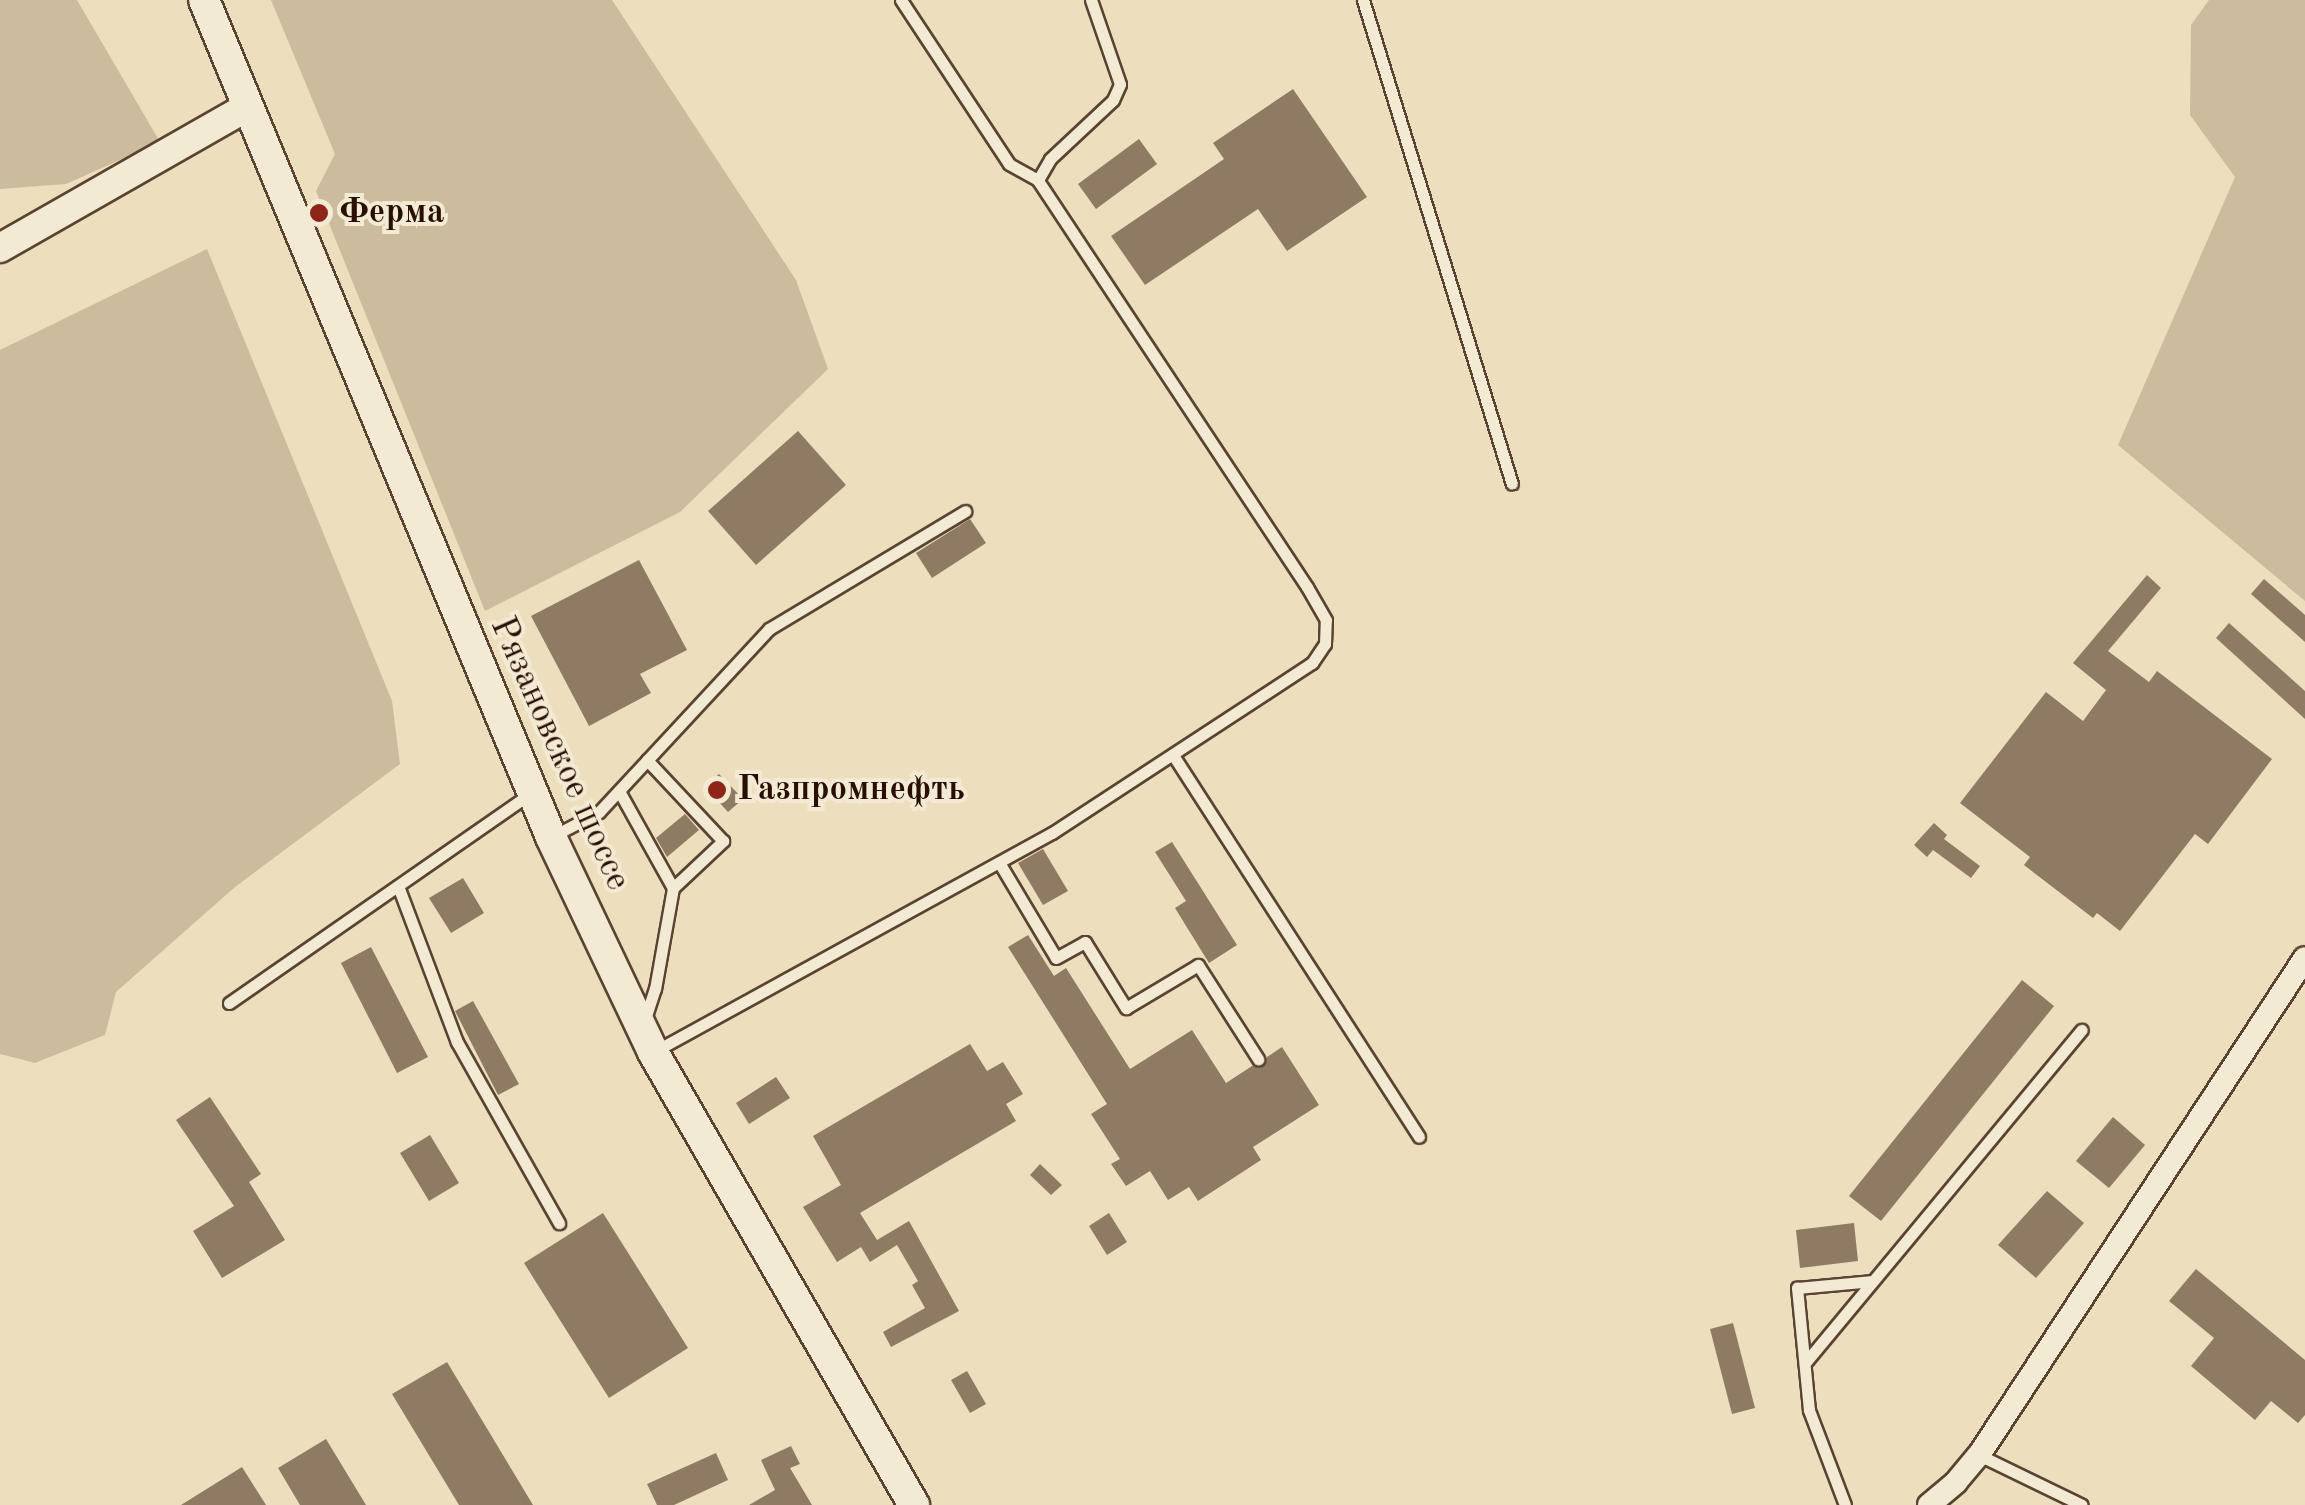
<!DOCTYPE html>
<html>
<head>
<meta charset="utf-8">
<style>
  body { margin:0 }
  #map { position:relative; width:2305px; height:1505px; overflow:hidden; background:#eddebd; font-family:"Old Standard TT",serif }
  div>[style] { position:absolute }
  .green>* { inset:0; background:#ccbb9d }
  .building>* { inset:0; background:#8f7b64 }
  .roads { filter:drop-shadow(2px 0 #5a4332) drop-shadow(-2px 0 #5a4332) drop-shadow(0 2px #5a4332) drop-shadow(0 -2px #5a4332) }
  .service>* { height:11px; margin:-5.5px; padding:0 5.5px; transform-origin:5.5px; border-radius:5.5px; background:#f3ead4 }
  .minor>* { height:22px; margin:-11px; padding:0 11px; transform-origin:11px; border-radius:11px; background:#f3ead4 }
  .tertiary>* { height:28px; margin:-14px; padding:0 14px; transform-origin:14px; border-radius:14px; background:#f3ead4 }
  .secondary>* { height:30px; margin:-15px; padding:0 15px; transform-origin:15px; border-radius:15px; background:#f3ead4 }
  .dots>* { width:28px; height:28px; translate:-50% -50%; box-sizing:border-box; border:5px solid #f3ead4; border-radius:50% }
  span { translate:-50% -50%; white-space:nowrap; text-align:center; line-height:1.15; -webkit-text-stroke:8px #f3ead4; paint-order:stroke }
  .poi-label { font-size:35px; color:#290f03; font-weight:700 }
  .left { translate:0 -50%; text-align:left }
  .street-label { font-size:35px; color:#290f03 }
</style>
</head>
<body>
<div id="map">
  <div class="green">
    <div style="clip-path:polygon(0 0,77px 0,160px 142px,66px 184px,0 189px)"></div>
    <div style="clip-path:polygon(271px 0,612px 0,796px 280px,828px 369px,680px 512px,485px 611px,316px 191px,335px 154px)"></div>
    <div style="clip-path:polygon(2209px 0,2305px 0,2305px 601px,2118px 445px,2235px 177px,2190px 115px,2191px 25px)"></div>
    <div style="clip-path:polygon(207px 249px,392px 701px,400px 764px,235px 887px,116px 992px,105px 1035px,35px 1063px,0 1054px,0 350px)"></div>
  </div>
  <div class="building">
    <div style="clip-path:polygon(1293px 89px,1367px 197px,1287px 251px,1258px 209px,1145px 285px,1111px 236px,1224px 159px,1213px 143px)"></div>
    <div style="clip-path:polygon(1139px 139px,1157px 164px,1096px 209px,1078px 184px)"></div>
    <div style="clip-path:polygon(798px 431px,846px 485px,756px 565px,708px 511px)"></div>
    <div style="clip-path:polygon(970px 519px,986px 543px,932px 578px,916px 553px)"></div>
    <div style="clip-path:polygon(639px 560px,687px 650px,640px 674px,651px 693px,589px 726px,531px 616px)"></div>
    <div style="clip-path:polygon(2147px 575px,2161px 588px,2108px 651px,2149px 682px,2157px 671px,2272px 759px,2208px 844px,2195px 834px,2120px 931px,2097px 913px,2093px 918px,2024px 865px,2030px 857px,1960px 803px,2046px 692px,2083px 721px,2106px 690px,2073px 663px)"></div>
    <div style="clip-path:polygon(2264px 579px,2305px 615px,2305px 642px,2251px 594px)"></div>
    <div style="clip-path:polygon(2229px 623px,2305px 691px,2305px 719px,2216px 638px)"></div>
    <div style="clip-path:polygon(719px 774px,743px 799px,728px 812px,705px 787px)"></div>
    <div style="clip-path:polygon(685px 814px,699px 830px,667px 857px,656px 838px)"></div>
    <div style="clip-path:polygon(1934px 823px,1947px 835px,1944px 839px,1980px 866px,1971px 878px,1933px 850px,1927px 857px,1914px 845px)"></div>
    <div style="clip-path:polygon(1172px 842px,1237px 945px,1209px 963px,1175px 908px,1186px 901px,1155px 852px)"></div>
    <div style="clip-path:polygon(1043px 849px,1068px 891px,1043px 905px,1018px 863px)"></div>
    <div style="clip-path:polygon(463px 878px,484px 913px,451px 933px,429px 898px)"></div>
    <div style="clip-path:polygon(1028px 935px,1054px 976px,1066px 968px,1130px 1069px,1192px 1030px,1226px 1083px,1252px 1066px,1262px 1067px,1267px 1057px,1282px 1047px,1319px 1105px,1253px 1147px,1261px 1160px,1198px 1201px,1189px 1187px,1168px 1200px,1150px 1171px,1126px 1186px,1111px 1164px,1120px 1159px,1091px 1114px,1107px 1104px,1008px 947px)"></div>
    <div style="clip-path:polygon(371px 947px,428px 1057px,397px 1073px,341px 963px)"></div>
    <div style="clip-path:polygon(2022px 980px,2054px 1006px,1881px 1221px,1849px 1196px)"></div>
    <div style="clip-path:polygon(473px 1001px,519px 1084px,498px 1095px,455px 1011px)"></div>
    <div style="clip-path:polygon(970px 1044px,987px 1071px,1003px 1062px,1023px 1094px,1006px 1104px,1016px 1121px,860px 1213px,877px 1240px,909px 1221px,959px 1311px,891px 1347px,883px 1332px,925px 1308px,912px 1285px,918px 1281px,897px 1245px,870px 1262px,861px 1247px,837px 1262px,803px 1207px,841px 1185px,813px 1136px)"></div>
    <div style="clip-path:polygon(776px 1077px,790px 1098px,749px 1124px,736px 1103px)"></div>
    <div style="clip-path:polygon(210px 1097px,261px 1174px,249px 1182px,285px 1240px,222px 1278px,193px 1231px,234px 1206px,176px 1120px)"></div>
    <div style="clip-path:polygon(2113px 1117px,2145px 1145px,2109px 1188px,2076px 1161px)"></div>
    <div style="clip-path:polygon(430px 1135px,459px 1183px,429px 1201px,400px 1153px)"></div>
    <div style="clip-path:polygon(1040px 1164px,1062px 1185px,1051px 1195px,1030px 1175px)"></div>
    <div style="clip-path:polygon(2047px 1191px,2084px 1223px,2036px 1278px,1998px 1245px)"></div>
    <div style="clip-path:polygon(603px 1213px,688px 1348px,609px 1398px,524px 1263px)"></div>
    <div style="clip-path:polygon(1109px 1213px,1127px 1242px,1107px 1255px,1089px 1226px)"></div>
    <div style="clip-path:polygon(1854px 1223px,1858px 1261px,1800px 1268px,1796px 1230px)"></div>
    <div style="clip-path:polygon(2196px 1269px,2305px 1360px,2305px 1415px,2298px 1423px,2271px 1401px,2255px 1420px,2191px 1366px,2214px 1338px,2169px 1301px)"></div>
    <div style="clip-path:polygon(1733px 1323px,1755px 1408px,1732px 1414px,1710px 1329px)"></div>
    <div style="clip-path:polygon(447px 1362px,533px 1505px,459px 1505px,392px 1394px)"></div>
    <div style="clip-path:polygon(967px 1371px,986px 1404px,970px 1413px,951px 1380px)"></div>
    <div style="clip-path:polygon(326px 1439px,366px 1505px,300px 1505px,278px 1468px)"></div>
    <div style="clip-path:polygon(791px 1446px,800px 1464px,790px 1468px,812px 1505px,749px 1505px,775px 1490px,761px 1460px)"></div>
    <div style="clip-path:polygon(716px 1453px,728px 1480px,674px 1505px,657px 1505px,647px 1484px)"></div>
    <div style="clip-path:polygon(242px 1467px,266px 1505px,181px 1505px)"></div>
  </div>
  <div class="roads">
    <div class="service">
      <div style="left:901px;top:0;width:196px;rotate:56.6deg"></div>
      <div style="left:1009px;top:164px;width:33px;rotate:29deg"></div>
      <div style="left:1363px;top:0;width:506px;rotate:72.89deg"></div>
      <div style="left:1173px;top:755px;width:454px;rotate:57.2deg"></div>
      <div style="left:619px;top:791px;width:111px;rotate:60.9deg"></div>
      <div style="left:553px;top:836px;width:52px;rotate:-27.6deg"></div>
      <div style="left:599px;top:812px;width:250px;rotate:-47.1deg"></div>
      <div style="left:769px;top:629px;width:229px;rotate:-31deg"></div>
      <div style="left:1000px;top:864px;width:109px;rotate:59.2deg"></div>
      <div style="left:1056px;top:958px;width:33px;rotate:-29deg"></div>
      <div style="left:1085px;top:942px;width:78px;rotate:58.2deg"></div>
      <div style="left:1126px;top:1008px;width:84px;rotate:-30.8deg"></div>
      <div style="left:1198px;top:965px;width:112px;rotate:57.4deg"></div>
      <div style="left:398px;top:886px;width:167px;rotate:69.3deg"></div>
      <div style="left:457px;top:1042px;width:208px;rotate:60.6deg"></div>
      <div style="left:229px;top:1003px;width:368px;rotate:-34.8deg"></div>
      <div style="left:645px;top:1019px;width:32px;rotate:-72deg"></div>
      <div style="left:655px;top:989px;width:103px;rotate:-79.9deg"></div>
      <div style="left:673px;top:888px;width:69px;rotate:-43.2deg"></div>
      <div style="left:723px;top:841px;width:111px;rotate:-133.2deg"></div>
      <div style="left:657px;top:1050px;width:451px;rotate:-28.8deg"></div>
      <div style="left:1052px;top:833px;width:311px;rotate:-33.2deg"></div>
      <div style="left:1312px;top:663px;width:23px;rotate:-56deg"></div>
      <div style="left:1325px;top:644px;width:24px;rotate:-88deg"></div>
      <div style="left:1326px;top:620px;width:38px;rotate:-120deg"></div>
      <div style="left:1307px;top:587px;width:488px;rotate:-123.5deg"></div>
      <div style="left:1038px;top:180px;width:24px;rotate:-60deg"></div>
      <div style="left:1050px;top:159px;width:86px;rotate:-43.1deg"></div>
      <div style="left:1113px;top:100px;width:17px;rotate:-66deg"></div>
      <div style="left:1120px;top:84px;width:89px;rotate:-109deg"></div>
      <div style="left:1805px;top:1363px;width:433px;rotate:-50.3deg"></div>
      <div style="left:1979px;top:1455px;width:114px;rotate:25.9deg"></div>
      <div style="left:1845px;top:1505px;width:102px;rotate:-110.8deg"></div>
      <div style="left:1809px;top:1410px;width:123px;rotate:-95.6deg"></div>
      <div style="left:1797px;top:1288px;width:76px;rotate:-5.3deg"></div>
    </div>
    <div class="minor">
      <div style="left:1929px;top:1505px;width:35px;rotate:-40deg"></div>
      <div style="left:1956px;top:1482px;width:35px;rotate:-50deg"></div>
      <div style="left:1979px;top:1455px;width:594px;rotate:-56.74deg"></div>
    </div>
    <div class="tertiary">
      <div style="left:0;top:248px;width:284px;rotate:-29.7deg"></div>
    </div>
    <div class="secondary">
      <div style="left:204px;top:0;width:906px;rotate:67.48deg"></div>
      <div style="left:551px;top:837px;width:238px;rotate:64.6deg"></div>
      <div style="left:653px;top:1052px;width:523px;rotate:60.05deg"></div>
    </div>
  </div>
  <div class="dots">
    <div style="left:319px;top:213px;background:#8f2418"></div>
    <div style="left:717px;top:790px;background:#8f2418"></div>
  </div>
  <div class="poi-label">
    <span class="left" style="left:339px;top:213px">Ферма</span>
    <span class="left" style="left:737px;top:790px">Газпромнефть</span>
  </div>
  <div class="street-label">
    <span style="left:559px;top:754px;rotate:66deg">Рязановское шоссе</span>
  </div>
</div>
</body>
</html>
